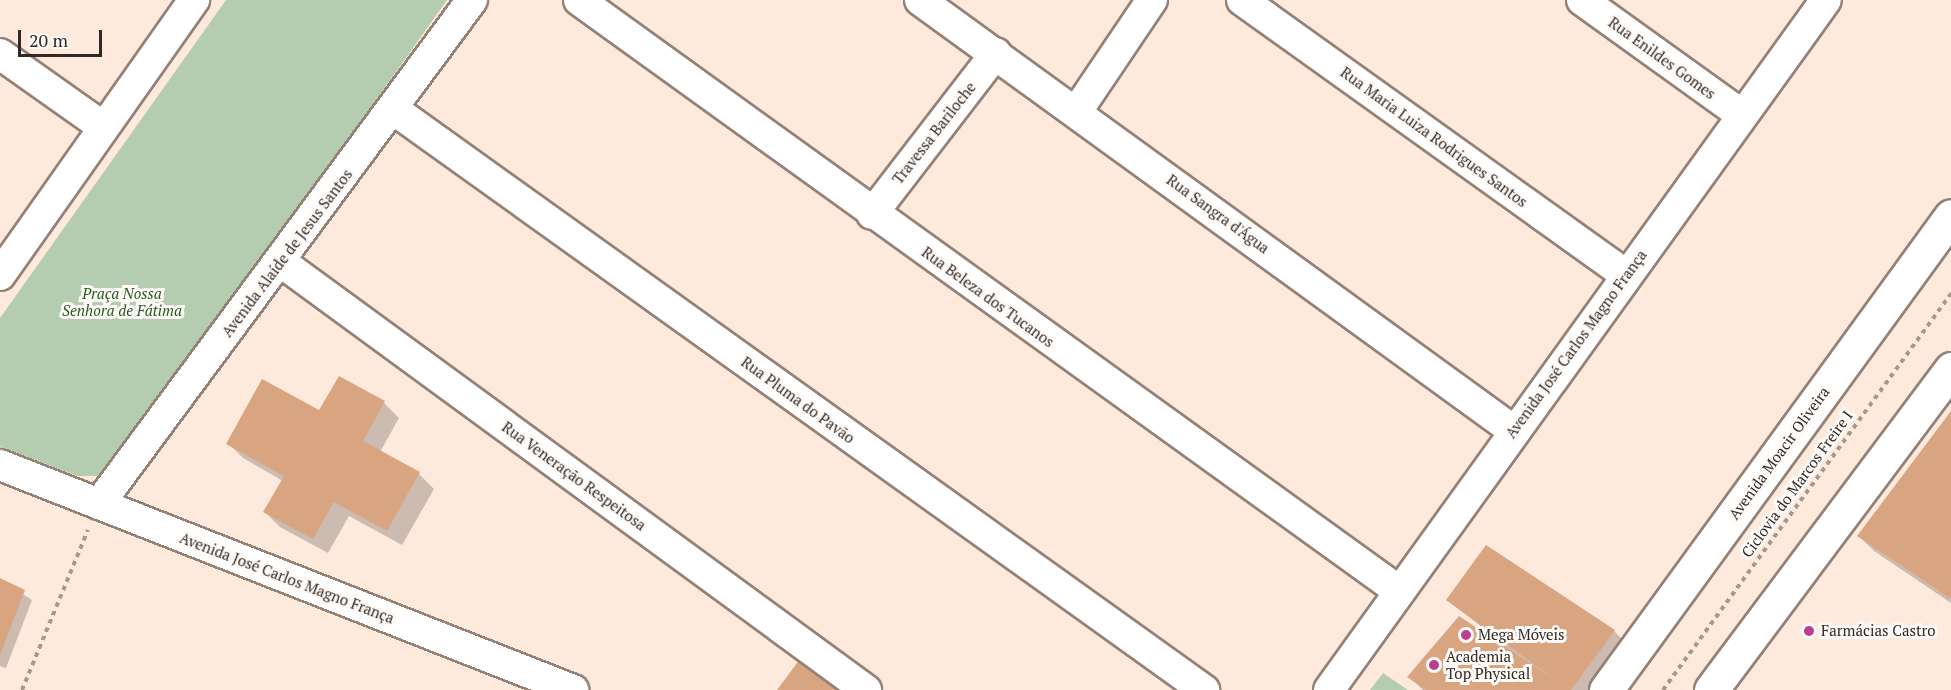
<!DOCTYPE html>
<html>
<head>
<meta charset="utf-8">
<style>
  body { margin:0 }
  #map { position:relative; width:1951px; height:690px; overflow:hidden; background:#feeadc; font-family:"PT Serif",serif }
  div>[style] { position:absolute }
  .green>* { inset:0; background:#b4cdb0 }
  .shadow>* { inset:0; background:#0003 }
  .building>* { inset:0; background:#d9a581 }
  .path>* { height:4px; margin-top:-2px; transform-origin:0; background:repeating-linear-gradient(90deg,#a7988e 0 4.5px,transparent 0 9px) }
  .roads { filter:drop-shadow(2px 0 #948276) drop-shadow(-2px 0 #948276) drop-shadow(0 2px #948276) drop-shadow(0 -2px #948276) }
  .minor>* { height:30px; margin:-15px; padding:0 15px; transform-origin:15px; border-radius:15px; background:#fff }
  .major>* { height:33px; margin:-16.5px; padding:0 16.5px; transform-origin:16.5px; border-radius:16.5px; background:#fff }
  .dots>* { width:16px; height:16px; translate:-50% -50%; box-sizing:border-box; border:3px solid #fefaf8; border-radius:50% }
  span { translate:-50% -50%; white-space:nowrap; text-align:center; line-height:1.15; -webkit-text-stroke:6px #fefaf8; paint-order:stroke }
  .street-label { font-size:15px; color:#312924 }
  .park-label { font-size:15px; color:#285c1f; font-style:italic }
  .poi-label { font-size:15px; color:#312924 }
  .left { translate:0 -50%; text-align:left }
  .scale { position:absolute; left:18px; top:30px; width:84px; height:27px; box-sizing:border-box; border:3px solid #312924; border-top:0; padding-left:8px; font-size:18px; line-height:21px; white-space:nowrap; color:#312924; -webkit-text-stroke:4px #fefaf8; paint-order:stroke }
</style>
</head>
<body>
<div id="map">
  <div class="green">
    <div style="clip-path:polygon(226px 0,447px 0,138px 436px,103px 476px,77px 476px,0 446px,0 318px)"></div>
    <div style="clip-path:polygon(1383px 673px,1408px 690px,1370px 690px)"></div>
  </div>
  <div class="shadow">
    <div style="clip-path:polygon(339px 378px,384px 403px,399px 418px,380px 452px,419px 474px,434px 489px,402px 545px,349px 516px,328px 553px,280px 527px,265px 512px,283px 481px,243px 458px,228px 443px,320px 412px)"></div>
    <div style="clip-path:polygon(1951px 414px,1951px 603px,1874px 551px,1859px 536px)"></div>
    <div style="clip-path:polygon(0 580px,32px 600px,6px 668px,0 666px)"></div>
    <div style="clip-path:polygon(1448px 600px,1614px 631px,1629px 646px,1597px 690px,1423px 690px,1409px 677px,1503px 644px)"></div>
  </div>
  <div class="building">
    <div style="clip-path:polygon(339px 376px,385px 401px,363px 441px,420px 472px,387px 531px,334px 502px,313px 539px,263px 512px,284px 476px,226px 444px,262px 379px,319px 410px)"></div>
    <div style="clip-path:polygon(1951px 411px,1951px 599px,1857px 536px)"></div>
    <div style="clip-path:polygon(1486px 545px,1615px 630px,1571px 690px,1426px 690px,1407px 677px,1459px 616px,1557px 681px,1446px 600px)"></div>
    <div style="clip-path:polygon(0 578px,25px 590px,0 655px)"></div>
    <div style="clip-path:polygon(800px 659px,844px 690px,777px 690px)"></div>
  </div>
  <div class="path">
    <div style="left:22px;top:690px;width:173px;rotate:-67.6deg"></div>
    <div style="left:1663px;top:690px;width:490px;rotate:-54deg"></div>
  </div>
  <div class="roads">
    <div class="minor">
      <div style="left:579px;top:0;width:1011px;rotate:35.78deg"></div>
      <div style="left:920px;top:0;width:734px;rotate:35.96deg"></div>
      <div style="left:1242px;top:0;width:472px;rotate:35.6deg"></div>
      <div style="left:1582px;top:0;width:197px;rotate:35.7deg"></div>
      <div style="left:0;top:54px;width:126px;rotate:35.3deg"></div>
      <div style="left:393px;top:109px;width:998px;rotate:35.62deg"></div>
      <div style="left:1077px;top:111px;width:134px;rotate:-56deg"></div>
      <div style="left:872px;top:214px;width:203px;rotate:-52.4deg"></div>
      <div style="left:281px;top:262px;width:725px;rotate:36.19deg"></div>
      <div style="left:0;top:275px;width:337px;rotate:-54.8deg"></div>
      <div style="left:0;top:465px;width:616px;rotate:21.44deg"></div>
      <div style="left:99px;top:504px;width:627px;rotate:-53.5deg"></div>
      <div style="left:1329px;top:690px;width:850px;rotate:-54.24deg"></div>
    </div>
    <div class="major">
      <div style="left:1606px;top:690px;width:586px;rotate:-53.95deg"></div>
      <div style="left:1711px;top:690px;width:401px;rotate:-53.2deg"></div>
    </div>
  </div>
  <div class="dots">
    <div style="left:1809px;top:631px;background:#bb3f8f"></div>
    <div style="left:1466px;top:635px;background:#bb3f8f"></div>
    <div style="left:1434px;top:665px;background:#bb3f8f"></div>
  </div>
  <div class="street-label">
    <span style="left:1662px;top:58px;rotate:36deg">Rua Enildes Gomes</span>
    <span style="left:934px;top:133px;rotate:-52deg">Travessa Bariloche</span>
    <span style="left:1434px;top:137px;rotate:36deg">Rua Maria Luiza Rodrigues Santos</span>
    <span style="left:1218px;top:214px;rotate:36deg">Rua Sangra d'Água</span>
    <span style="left:287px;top:253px;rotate:-53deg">Avenida Alaíde de Jesus Santos</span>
    <span style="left:988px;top:297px;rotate:36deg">Rua Beleza dos Tucanos</span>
    <span style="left:1576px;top:344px;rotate:-54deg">Avenida José Carlos Magno França</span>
    <span style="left:798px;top:400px;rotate:36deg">Rua Pluma do Pavão</span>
    <span style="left:1779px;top:453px;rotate:-54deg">Avenida Moacir Oliveira</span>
    <span style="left:574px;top:476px;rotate:36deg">Rua Veneração Respeitosa</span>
    <span style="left:1797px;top:484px;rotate:-54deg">Ciclovia do Marcos Freire I</span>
    <span style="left:287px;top:578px;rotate:21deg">Avenida José Carlos Magno França</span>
  </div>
  <div class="park-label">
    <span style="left:122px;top:302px">Praça Nossa<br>Senhora de Fátima</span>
  </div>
  <div class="poi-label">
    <span class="left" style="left:1821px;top:631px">Farmácias Castro</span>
    <span class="left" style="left:1478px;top:635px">Mega Móveis</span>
    <span class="left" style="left:1446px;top:665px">Academia<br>Top Physical</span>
  </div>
  <div class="scale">20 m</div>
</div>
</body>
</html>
